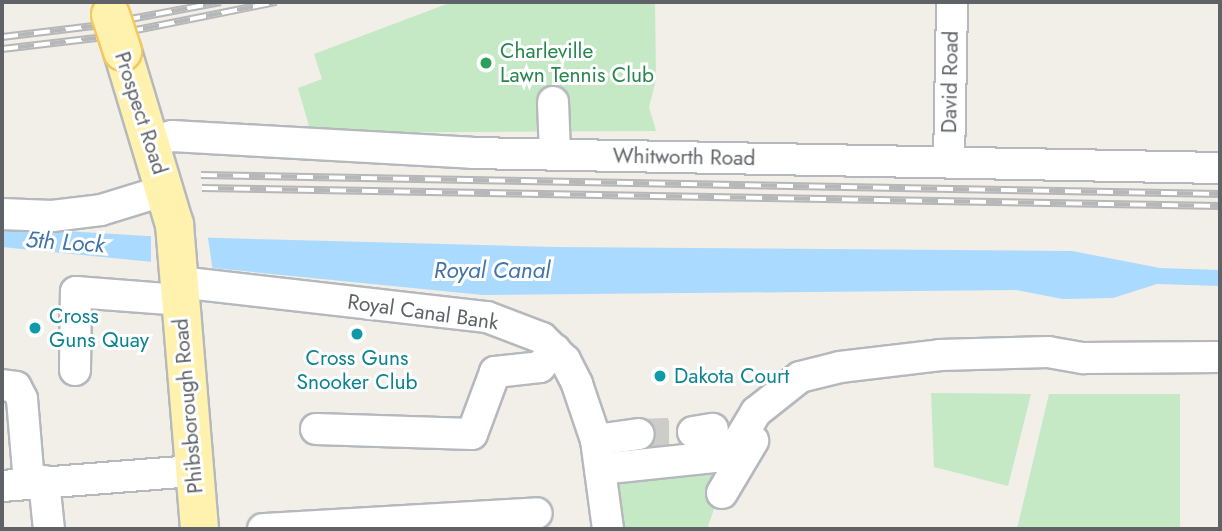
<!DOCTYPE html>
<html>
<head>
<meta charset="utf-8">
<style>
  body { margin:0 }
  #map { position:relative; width:1222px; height:531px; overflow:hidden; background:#f1efe8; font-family:Jost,sans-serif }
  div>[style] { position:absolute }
  .green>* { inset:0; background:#c5e8c5 }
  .water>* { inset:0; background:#aadaff }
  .pier>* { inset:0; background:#f1efe8 }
  .minor-tunnel>* { height:30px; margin-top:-15px; transform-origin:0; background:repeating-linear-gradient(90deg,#ccccc8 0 30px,transparent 0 45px) }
  .roads { filter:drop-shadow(2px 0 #b5b8bc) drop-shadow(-2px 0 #b5b8bc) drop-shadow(0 2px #b5b8bc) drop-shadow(0 -2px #b5b8bc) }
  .minor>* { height:30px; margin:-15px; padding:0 15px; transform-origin:15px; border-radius:15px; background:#fff }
  .major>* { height:37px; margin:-18.5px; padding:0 18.5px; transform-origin:18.5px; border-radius:18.5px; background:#fff2af }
  .rail>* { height:8px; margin-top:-4px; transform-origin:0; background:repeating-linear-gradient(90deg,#fff 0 16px,#b6b7b8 0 32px); box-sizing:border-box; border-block:2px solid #b6b7b8 }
  .bridges { filter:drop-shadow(2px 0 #f2c960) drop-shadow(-2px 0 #f2c960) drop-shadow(0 2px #f2c960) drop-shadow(0 -2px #f2c960) }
  .major-bridge>* { height:37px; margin:-18.5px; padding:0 18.5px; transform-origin:18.5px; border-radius:18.5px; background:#fff2af }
  .dots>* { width:19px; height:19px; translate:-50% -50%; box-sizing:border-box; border:4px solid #fff; border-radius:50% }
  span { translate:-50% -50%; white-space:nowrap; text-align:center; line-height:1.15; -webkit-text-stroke:6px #fff; paint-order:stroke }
  .leisure-label { font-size:21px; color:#27864d }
  .left { translate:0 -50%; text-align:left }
  .street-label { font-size:21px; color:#5f6368 }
  .culture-label { font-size:21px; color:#0d838f }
  .water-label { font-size:23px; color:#4174aa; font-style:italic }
  .frame { position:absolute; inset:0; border:4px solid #5f6368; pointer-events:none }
</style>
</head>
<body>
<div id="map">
  <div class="green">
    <div style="clip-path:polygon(452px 2px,655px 2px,656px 80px,649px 107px,656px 131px,311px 133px,298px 88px,322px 79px,314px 54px)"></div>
    <div style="clip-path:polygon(931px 393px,1031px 394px,1008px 486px,934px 467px)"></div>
    <div style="clip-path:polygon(1049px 394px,1180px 394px,1180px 529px,1017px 529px)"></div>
    <div style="clip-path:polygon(712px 470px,718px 498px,707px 529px,623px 529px,616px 476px)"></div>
  </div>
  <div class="water">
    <div style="clip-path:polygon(2px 227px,147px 236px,555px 247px,1072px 251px,1160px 268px,1220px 270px,1220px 286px,1157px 284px,1113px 298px,1063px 299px,1016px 290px,483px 295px,2px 247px)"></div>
  </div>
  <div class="pier">
    <div style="clip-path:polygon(207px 231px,213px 272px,151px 267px,151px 233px)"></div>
  </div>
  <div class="minor-tunnel">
    <div style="left:639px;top:434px;width:54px;rotate:-2.1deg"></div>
  </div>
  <div class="roads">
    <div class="minor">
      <div style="left:553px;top:102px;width:52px;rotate:87.8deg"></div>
      <div style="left:150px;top:142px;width:23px;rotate:-15deg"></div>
      <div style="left:172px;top:136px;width:300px;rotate:3.2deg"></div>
      <div style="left:472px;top:153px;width:748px;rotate:1.15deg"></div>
      <div style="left:949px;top:162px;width:160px;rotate:-88.9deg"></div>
      <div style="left:2px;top:214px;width:50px;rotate:2.3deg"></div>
      <div style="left:52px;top:216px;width:49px;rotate:-7deg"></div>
      <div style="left:101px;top:210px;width:68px;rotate:-17.1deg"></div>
      <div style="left:179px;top:282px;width:310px;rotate:6.5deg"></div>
      <div style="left:487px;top:317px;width:59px;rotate:20.9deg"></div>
      <div style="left:542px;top:338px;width:32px;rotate:44deg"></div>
      <div style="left:565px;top:360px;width:27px;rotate:63deg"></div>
      <div style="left:577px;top:384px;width:59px;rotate:71.3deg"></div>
      <div style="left:596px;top:440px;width:90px;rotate:82.3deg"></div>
      <div style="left:75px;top:370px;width:78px;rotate:-89.3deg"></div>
      <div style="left:76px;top:292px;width:103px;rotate:4.4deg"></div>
      <div style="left:2px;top:385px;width:14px;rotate:8deg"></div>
      <div style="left:16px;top:387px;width:13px;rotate:63deg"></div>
      <div style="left:22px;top:399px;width:84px;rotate:85.2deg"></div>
      <div style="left:316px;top:429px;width:156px;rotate:1.8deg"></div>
      <div style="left:472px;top:434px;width:66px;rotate:-69.6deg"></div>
      <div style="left:495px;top:372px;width:45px;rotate:-6.3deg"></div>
      <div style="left:540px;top:367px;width:23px;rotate:-49deg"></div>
      <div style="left:693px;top:432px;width:20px;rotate:-9deg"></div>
      <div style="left:596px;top:440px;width:43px;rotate:-7.9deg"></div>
      <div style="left:600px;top:469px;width:124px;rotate:-6deg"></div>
      <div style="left:723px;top:456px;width:15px;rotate:-37deg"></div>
      <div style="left:735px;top:447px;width:41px;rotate:-59deg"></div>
      <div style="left:756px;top:412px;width:56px;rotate:-38.5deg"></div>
      <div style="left:800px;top:377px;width:41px;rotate:-14deg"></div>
      <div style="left:840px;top:367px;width:101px;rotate:-6.8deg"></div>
      <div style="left:940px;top:355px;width:108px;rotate:-1.6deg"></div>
      <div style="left:1048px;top:352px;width:36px;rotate:10deg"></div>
      <div style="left:1083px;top:358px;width:137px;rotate:-0.4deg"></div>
      <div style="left:44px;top:481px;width:48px;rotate:84.1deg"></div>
      <div style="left:2px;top:486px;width:192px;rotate:-4.5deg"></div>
      <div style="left:722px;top:493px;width:61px;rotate:-59.2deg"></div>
      <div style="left:263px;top:529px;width:274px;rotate:-3.3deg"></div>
    </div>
    <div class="major">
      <div style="left:122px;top:51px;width:181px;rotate:73.3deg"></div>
      <div style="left:174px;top:224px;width:306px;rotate:85.3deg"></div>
    </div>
  </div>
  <div class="rail">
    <div style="left:2px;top:37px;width:92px;rotate:-6.9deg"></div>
    <div style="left:93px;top:26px;width:130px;rotate:-10.6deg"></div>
    <div style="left:2px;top:49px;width:95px;rotate:-6.7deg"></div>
    <div style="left:96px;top:38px;width:184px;rotate:-11.3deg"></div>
    <div style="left:201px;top:175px;width:1019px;rotate:1.07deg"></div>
    <div style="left:202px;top:188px;width:1018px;rotate:1.01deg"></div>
  </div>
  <div class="bridges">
    <div class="major-bridge">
      <div style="left:110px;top:14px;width:39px;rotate:72deg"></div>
    </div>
  </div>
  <div class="dots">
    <div style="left:486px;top:63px;background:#2e9e5b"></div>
    <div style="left:35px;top:328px;background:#0f9aa8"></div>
    <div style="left:357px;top:334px;background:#0f9aa8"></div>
    <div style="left:660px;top:376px;background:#0f9aa8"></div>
  </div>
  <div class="leisure-label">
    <span class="left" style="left:500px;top:63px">Charleville<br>Lawn Tennis Club</span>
  </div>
  <div class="street-label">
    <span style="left:950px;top:82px;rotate:-89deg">David Road</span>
    <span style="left:141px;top:113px;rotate:72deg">Prospect Road</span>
    <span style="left:684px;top:157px;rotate:1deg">Whitworth Road</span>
    <span style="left:423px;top:312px;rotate:8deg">Royal Canal Bank</span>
    <span style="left:188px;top:406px;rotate:-95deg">Phibsborough Road</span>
  </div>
  <div class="culture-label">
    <span class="left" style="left:49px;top:328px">Cross<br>Guns Quay</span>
    <span style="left:357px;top:370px">Cross Guns<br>Snooker Club</span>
    <span class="left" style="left:674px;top:376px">Dakota Court</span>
  </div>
  <div class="water-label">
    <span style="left:65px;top:242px;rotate:4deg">5th Lock</span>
    <span style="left:492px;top:270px">Royal Canal</span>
  </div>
  <div class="frame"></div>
</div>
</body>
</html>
